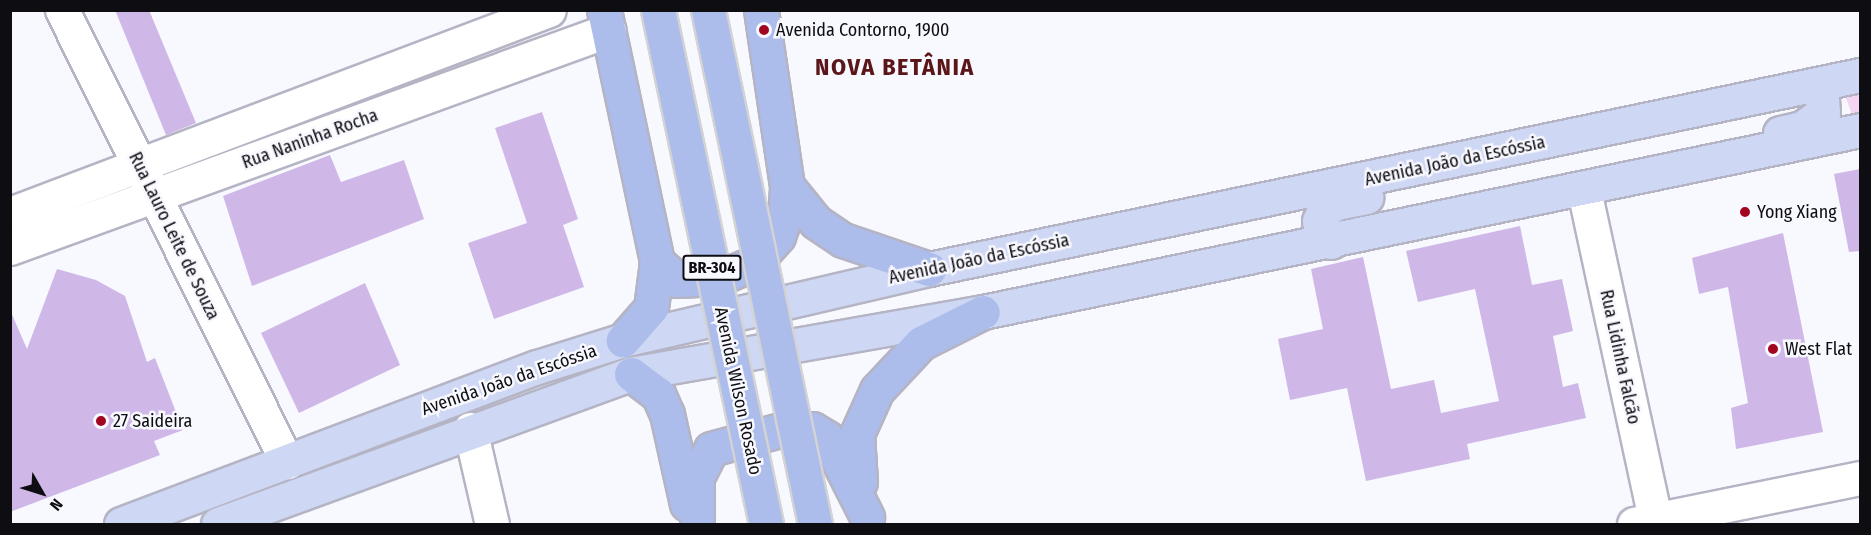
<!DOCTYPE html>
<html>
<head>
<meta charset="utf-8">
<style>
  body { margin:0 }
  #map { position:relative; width:1871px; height:535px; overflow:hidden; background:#f8f8ff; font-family:"Fira Sans Condensed",sans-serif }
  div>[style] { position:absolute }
  .green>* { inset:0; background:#f3d5f2 }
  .building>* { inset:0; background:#cfb8e7 }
  .roads { filter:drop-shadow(2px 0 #b5b4c4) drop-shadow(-2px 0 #b5b4c4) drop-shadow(0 2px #b5b4c4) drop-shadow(0 -2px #b5b4c4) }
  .minor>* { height:33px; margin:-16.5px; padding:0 16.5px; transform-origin:16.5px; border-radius:16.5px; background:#fff }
  .major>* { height:33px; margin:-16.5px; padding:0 16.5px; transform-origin:16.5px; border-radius:16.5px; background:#ced7f3 }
  .highway>* { height:33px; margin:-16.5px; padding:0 16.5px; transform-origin:16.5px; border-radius:16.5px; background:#adbdeb }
  .bridges { filter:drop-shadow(2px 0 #d4d3d4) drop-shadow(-2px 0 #d4d3d4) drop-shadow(0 2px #d4d3d4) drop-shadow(0 -2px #d4d3d4) }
  .highway-bridge>* { height:33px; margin:-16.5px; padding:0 16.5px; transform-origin:16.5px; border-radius:16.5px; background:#adbdeb }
  .dots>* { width:16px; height:16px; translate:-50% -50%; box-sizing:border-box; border:3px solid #f8f8ff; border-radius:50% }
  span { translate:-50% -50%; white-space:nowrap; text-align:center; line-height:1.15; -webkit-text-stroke:5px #f8f8ff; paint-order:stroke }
  .shield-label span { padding:2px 4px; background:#f8f8ff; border:2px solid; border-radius:4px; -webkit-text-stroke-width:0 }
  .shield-label { font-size:16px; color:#0e0d12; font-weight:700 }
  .poi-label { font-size:18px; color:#0e0d12 }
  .left { translate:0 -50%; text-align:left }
  .street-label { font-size:18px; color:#0e0d12 }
  .district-label { font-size:24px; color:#5a1618; font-weight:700; letter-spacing:1.5px }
  .frame { position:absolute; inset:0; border:12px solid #0e0d12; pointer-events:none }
  .north { position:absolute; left:12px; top:463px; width:60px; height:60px; -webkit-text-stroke:4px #f8f8ff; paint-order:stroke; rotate:129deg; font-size:16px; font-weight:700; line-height:24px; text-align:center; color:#0e0d12 }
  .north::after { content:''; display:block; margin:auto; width:21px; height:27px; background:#0e0d12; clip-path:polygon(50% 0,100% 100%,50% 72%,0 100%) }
</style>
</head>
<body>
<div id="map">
  <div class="green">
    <div style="clip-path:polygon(1860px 92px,1860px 115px,1852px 115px,1846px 98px)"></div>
  </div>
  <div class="building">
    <div style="clip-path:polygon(115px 10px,149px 10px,196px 123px,166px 135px)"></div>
    <div style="clip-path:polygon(542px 112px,578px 219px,563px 225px,584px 287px,494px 319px,468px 243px,527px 223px,495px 128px)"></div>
    <div style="clip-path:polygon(330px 155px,341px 182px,404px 160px,424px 219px,252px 286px,223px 196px)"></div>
    <div style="clip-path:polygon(1860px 169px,1860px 251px,1849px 252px,1834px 174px)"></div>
    <div style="clip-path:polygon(1520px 226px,1532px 285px,1562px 279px,1573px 331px,1553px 336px,1563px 387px,1578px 383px,1586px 418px,1467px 444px,1470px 459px,1366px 481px,1347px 388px,1290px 400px,1278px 339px,1323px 329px,1311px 269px,1363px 257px,1391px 389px,1434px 380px,1441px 413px,1499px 401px,1475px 289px,1418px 302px,1406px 251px)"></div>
    <div style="clip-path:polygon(1783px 233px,1823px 432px,1736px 449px,1731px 408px,1748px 403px,1728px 287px,1699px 294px,1692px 258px)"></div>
    <div style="clip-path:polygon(57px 269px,96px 280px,125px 296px,147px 362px,155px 358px,183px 430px,154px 441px,160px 455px,10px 512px,10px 310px,27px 349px)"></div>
    <div style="clip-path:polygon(365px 283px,400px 365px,299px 413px,261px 333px)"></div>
  </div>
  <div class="roads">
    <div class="minor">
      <div style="left:62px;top:10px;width:505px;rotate:63.54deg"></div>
      <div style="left:1584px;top:190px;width:342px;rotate:77.8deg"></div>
      <div style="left:10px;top:214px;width:576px;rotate:-20.73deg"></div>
      <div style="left:10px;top:248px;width:637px;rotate:-20deg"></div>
      <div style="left:470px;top:429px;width:98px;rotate:77deg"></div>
      <div style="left:1634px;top:524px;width:231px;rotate:-11.5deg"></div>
    </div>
    <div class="major">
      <div style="left:1780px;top:133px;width:23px;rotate:-13deg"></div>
      <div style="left:1802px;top:128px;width:26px;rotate:-36deg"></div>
      <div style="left:1823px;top:113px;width:29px;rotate:-94deg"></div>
      <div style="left:1331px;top:242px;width:24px;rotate:-120deg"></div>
      <div style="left:1319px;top:221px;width:10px;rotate:-66deg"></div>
      <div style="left:1323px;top:212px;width:16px;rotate:-35deg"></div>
      <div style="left:1336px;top:203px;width:31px;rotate:-11deg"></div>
      <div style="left:121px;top:524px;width:445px;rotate:-20.7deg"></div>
      <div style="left:537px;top:367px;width:90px;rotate:-17.4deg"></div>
      <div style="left:623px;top:340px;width:314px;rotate:-13.1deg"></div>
      <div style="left:929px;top:269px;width:951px;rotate:-11.77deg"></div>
      <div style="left:218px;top:524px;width:439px;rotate:-20deg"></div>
      <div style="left:631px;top:374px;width:357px;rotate:-10deg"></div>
      <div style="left:983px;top:312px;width:896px;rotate:-11.72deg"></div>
    </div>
    <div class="highway">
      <div style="left:604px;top:10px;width:258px;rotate:78.1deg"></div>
      <div style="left:657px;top:262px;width:46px;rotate:97.4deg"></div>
      <div style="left:651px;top:308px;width:43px;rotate:131.2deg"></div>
      <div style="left:787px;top:186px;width:46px;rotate:51.1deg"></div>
      <div style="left:816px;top:222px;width:32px;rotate:34deg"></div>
      <div style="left:843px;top:240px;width:91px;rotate:18.6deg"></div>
      <div style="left:657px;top:262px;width:27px;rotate:42deg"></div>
      <div style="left:677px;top:280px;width:42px;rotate:-2.7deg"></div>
      <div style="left:719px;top:278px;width:38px;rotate:-23deg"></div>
      <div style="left:754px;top:263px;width:36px;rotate:-48deg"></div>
      <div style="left:778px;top:236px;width:20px;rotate:-70deg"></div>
      <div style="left:785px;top:217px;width:31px;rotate:-86deg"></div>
      <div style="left:787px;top:186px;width:178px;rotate:-98.4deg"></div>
      <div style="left:631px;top:374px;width:34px;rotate:37deg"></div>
      <div style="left:658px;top:394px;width:22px;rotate:66deg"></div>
      <div style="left:667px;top:414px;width:92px;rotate:77.5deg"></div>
      <div style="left:860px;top:482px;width:48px;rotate:-93.6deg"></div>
      <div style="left:857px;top:434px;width:48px;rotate:-65.6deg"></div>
      <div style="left:877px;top:390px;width:64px;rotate:-46.9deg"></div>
      <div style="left:921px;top:343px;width:69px;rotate:-26.6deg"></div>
      <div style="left:697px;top:524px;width:47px;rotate:-90deg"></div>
      <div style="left:697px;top:477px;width:31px;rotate:-63deg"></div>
      <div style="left:711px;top:449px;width:76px;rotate:-15.3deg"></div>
      <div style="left:784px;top:429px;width:28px"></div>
      <div style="left:812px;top:429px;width:17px;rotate:31deg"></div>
      <div style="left:827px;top:438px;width:89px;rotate:63.1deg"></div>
    </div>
  </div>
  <div class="bridges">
    <div class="highway-bridge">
      <div style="left:658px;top:10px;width:525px;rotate:78.13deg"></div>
      <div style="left:708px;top:10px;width:525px;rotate:78.24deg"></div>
    </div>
  </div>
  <div class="dots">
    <div style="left:764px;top:30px;background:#a20520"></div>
    <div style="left:1745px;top:212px;background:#a20520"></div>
    <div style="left:1773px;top:349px;background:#a20520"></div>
    <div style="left:101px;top:421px;background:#a20520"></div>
  </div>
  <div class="shield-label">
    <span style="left:712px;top:268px">BR-304</span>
  </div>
  <div class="poi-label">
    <span class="left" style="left:776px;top:30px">Avenida Contorno, 1900</span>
    <span class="left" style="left:1757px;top:212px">Yong Xiang</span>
    <span class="left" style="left:1785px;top:349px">West Flat</span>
    <span class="left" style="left:113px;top:421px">27 Saideira</span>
  </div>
  <div class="street-label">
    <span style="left:310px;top:139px;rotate:-20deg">Rua Naninha Rocha</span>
    <span style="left:1455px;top:161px;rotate:-12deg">Avenida João da Escóssia</span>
    <span style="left:174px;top:236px;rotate:64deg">Rua Lauro Leite de Souza</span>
    <span style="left:979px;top:259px;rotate:-12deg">Avenida João da Escóssia</span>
    <span style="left:1620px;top:357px;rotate:78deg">Rua Lidinha Falcão</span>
    <span style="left:509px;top:380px;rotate:-19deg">Avenida João da Escóssia</span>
    <span style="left:738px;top:391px;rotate:78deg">Avenida Wilson Rosado</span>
  </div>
  <div class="district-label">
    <span style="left:895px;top:68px">NOVA BETÂNIA</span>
  </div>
  <div class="frame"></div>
  <div class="north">N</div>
</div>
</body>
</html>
